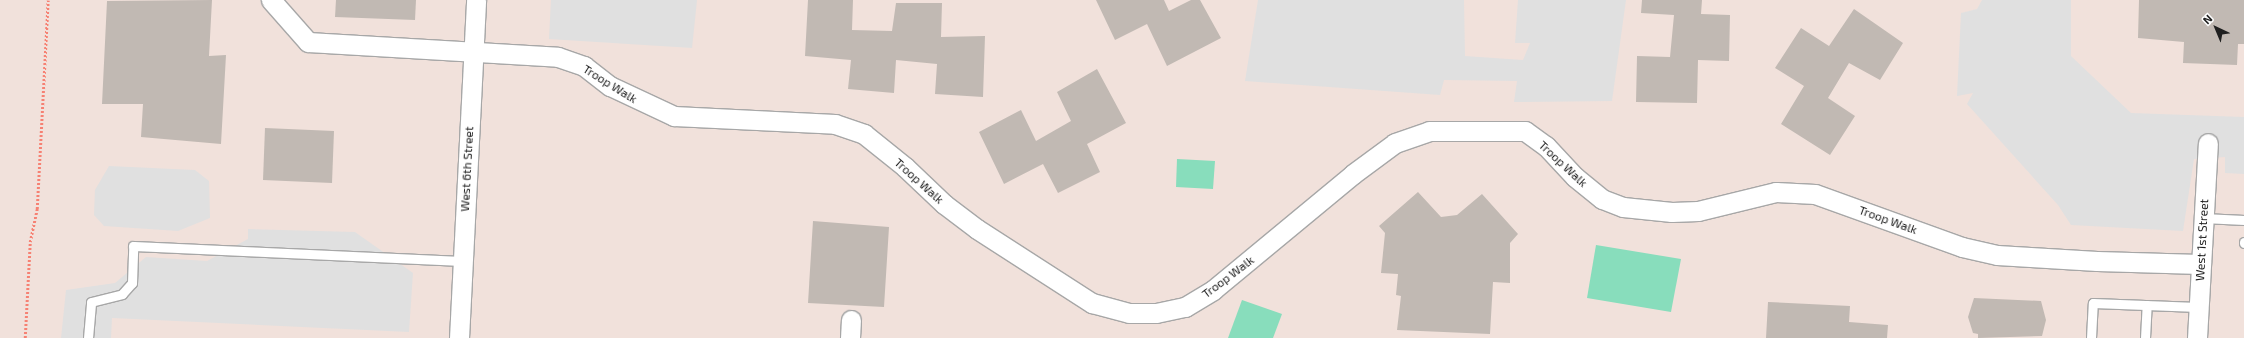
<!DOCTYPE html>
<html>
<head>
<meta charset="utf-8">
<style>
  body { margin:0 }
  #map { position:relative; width:2244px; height:338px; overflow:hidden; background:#f0ede7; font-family:"Exo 2",sans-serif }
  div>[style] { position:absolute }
  .military>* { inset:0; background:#f1e1db }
  .pitch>* { inset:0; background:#88ddbc }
  .parking>* { inset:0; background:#e0e0e0 }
  .building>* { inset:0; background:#c1b9b3 }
  .path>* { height:2.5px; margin-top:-1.25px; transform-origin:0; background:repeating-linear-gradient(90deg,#f68173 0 2px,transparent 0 4px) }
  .roads { filter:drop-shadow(1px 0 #a7a7a7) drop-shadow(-1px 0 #a7a7a7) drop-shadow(0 1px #a7a7a7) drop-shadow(0 -1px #a7a7a7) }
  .lane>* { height:9px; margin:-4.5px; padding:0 4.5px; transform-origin:4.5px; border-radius:4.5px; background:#fff }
  .street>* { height:19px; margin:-9.5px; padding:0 9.5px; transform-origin:9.5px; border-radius:9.5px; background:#fff }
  span { translate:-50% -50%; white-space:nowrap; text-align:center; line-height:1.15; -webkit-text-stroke:3px #fff; paint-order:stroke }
  .street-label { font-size:12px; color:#202020 }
  .north { position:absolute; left:2196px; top:8px; width:40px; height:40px; -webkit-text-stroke:3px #fff; paint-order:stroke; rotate:316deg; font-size:11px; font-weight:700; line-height:16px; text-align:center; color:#202020 }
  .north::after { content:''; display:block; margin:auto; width:14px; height:18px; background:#202020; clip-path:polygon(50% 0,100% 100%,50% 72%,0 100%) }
</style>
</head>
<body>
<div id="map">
  <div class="military">
    <div style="clip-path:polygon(0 0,2244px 0,2244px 338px,0 338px)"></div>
  </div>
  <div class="pitch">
    <div style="clip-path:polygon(1177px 159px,1215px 161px,1213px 189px,1176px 187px)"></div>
    <div style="clip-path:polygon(1596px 245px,1681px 259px,1671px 312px,1587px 298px)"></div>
    <div style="clip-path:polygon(1242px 300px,1282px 314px,1273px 338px,1228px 338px)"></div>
  </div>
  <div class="parking">
    <div style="clip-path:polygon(551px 0,697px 0,692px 48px,549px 39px)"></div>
    <div style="clip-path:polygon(1258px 0,1464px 0,1465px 56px,1523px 60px,1530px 43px,1515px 43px,1518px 0,1626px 0,1612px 101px,1514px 102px,1517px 81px,1444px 80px,1440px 95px,1245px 81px)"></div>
    <div style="clip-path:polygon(1982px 0,2071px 0,2071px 56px,2131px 113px,2244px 117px,2244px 174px,2225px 173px,2225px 157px,2194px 159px,2183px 231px,2071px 225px,2058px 205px,1967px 104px,1973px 93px,1957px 96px,1961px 13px,1977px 9px)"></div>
    <div style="clip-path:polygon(109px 166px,195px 170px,209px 181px,210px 218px,178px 231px,104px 226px,94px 215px,95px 190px)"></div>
    <div style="clip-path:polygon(248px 229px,355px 232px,413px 273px,409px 332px,112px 318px,111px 338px,61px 338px,66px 290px,115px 283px,146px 257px,207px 261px,248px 239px)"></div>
  </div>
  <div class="building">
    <div style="clip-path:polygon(212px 0,209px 56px,226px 55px,221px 144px,141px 137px,143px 104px,102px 104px,107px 1px)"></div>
    <div style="clip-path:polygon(336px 0,416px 0,415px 20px,335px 17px)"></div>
    <div style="clip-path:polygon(808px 0,853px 0,852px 30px,892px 31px,896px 3px,942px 3px,941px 37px,985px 36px,983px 97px,935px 94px,937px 64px,896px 60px,894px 93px,848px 89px,851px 60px,805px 56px)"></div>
    <div style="clip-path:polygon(1096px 0,1164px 0,1169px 11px,1191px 0,1200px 0,1221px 38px,1167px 66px,1147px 24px,1115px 40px)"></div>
    <div style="clip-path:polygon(1642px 0,1702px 0,1701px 14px,1730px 15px,1729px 61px,1698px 60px,1697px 103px,1636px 102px,1637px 56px,1670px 57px,1674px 15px,1641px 13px)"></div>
    <div style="clip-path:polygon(2139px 0,2244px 0,2244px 44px,2238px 44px,2237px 65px,2183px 63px,2184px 42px,2138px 38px)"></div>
    <div style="clip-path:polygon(1854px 9px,1903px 43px,1880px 80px,1849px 63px,1828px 98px,1855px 116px,1830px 155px,1781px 124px,1804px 86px,1775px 68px,1801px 28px,1829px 46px)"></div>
    <div style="clip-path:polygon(1097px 69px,1126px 123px,1087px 144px,1100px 172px,1058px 193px,1043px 164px,1004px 184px,979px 132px,1021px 110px,1036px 141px,1071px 121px,1057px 92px)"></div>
    <div style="clip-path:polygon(265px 128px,334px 131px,332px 183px,263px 180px)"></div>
    <div style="clip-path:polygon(1418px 192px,1441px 217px,1457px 215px,1482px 194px,1518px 234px,1510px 243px,1510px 283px,1493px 282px,1490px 334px,1397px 330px,1401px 296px,1396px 295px,1398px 274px,1381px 273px,1385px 233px,1379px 226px)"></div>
    <div style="clip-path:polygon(813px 221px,889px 227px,884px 307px,808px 303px)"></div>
    <div style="clip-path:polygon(1974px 298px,2041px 301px,2046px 320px,2042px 336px,1978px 338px,1978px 334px,1973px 333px,1968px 317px)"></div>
    <div style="clip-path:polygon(1768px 302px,1850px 306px,1849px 322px,1888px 325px,1887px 338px,1766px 338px)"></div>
  </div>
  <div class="path">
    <div style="left:25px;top:338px;width:96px;rotate:-87deg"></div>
    <div style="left:30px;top:242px;width:34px;rotate:-78deg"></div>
    <div style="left:37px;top:209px;width:209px;rotate:-87deg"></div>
  </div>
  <div class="roads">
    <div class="lane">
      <div style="left:2203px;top:218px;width:41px;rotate:2.8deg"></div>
      <div style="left:2244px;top:242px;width:1px;rotate:90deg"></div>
      <div style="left:88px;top:338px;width:36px;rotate:-85deg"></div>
      <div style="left:91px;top:302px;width:32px;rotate:-14deg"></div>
      <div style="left:122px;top:294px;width:15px;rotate:-48deg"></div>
      <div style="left:132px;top:283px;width:37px;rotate:-88deg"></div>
      <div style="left:133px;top:246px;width:330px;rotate:2.6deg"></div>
      <div style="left:2091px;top:338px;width:35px;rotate:-87deg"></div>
      <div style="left:2093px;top:303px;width:105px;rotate:2.2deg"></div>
      <div style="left:2145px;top:338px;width:33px;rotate:-87deg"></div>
    </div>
    <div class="street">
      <div style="left:271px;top:0;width:56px;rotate:48.6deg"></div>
      <div style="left:308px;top:42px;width:250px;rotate:3.4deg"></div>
      <div style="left:558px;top:57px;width:28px;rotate:19deg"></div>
      <div style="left:584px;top:66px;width:33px;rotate:38deg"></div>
      <div style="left:610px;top:86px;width:71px;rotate:25.1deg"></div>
      <div style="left:674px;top:116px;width:161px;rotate:2.8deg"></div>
      <div style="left:835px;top:124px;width:31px;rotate:19deg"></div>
      <div style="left:864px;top:134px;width:53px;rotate:38.8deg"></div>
      <div style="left:905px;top:167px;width:54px;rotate:43.5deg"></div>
      <div style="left:944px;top:204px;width:41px;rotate:37.1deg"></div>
      <div style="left:977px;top:229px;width:137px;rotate:32.8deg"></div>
      <div style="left:1092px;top:303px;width:38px;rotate:15deg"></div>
      <div style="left:1129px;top:313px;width:27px"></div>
      <div style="left:1156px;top:313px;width:30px;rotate:-12deg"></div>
      <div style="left:1185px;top:307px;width:33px;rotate:-31deg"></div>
      <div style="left:1213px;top:290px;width:182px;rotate:-39.6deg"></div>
      <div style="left:1353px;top:174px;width:52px;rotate:-36.4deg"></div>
      <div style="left:1395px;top:143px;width:36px;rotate:-19deg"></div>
      <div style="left:1429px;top:131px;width:96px"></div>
      <div style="left:1525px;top:131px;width:26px;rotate:36deg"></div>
      <div style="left:1546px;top:146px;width:42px;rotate:46.9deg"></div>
      <div style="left:1575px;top:177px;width:35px;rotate:39deg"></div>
      <div style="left:1602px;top:199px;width:22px;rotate:21deg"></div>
      <div style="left:1623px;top:207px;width:49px;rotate:5.8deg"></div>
      <div style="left:1672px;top:212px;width:26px;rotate:-2deg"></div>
      <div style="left:1698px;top:211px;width:80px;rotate:-13.7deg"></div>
      <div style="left:1776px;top:192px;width:39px;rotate:3deg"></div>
      <div style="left:1815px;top:194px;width:156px;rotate:19.8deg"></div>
      <div style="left:1962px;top:247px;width:36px;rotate:13deg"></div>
      <div style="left:1997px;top:255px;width:100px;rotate:3.4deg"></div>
      <div style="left:2097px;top:261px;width:103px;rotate:1.7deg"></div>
      <div style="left:459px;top:338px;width:338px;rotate:-87.1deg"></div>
      <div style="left:850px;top:338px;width:18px;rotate:-87deg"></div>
      <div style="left:2197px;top:338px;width:195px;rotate:-86.8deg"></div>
    </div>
  </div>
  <div class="street-label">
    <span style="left:610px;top:84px;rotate:32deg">Troop Walk</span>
    <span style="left:1563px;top:164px;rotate:43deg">Troop Walk</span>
    <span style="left:467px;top:169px;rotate:-87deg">West 6th Street</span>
    <span style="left:919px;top:181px;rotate:42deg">Troop Walk</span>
    <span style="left:1888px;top:220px;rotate:20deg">Troop Walk</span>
    <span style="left:2202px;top:240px;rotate:-87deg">West 1st Street</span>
    <span style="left:1228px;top:277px;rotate:-37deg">Troop Walk</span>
  </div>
  <div class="north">N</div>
</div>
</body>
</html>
